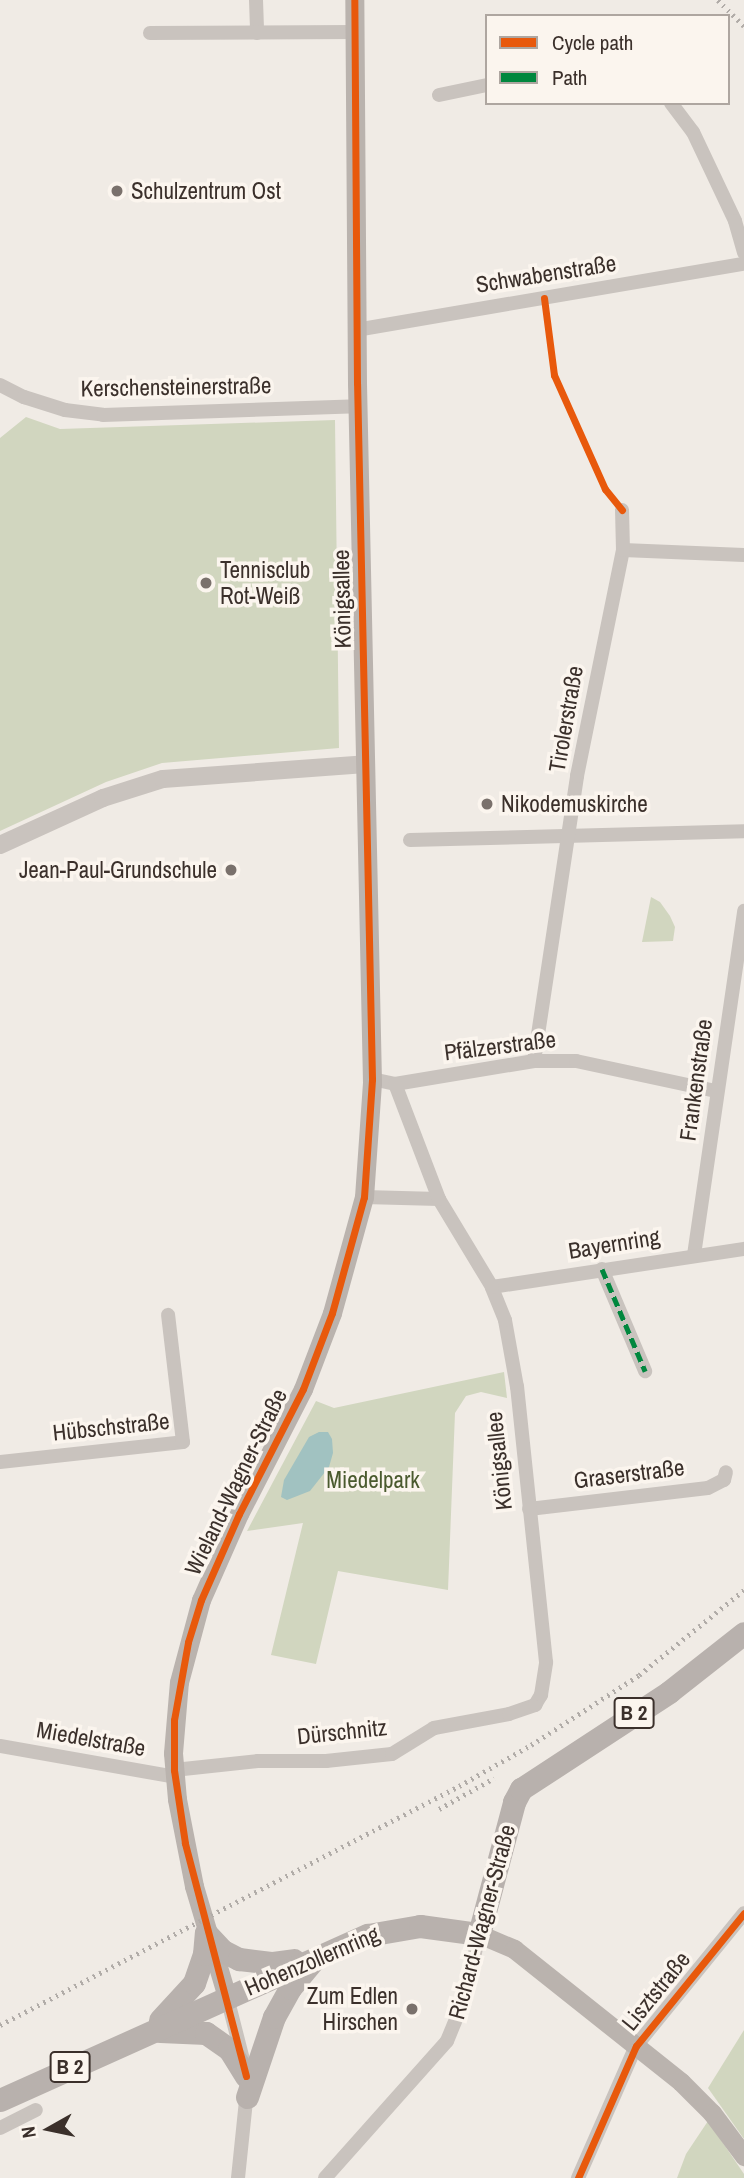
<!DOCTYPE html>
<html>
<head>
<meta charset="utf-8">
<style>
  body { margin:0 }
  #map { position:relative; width:744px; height:2178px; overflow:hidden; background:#f0ebe5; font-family:"Archivo Narrow",sans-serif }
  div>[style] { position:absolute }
  .green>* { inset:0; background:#d1d6bf }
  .water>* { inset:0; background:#a1c2c1 }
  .minor>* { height:14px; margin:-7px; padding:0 7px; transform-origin:7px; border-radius:7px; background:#c9c3be }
  .tertiary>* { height:18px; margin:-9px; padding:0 9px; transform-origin:9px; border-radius:9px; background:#c9c3be }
  .secondary>* { height:19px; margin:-9.5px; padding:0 9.5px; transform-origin:9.5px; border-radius:9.5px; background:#bab3ae }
  .primary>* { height:23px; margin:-11.5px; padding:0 11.5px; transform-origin:11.5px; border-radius:11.5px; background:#b8b1ad }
  .rail>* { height:4.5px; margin-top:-2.25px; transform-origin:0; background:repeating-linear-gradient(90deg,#b1aca8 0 2px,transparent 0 7px) }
  .quiet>* { height:5px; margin-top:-2.5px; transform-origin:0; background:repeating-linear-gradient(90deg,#00873e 0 10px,transparent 0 15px) }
  .cycleway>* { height:7px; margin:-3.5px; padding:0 3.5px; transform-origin:3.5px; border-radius:3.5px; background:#e8590c }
  .dots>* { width:19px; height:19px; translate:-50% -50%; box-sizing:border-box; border:4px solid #fbf5ee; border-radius:50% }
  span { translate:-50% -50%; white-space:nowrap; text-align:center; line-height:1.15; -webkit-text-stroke:7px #fbf5ee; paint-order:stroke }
  .shield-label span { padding:2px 5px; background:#fbf5ee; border:2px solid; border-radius:5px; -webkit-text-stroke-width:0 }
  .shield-label { font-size:21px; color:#3b302b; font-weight:700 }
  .poi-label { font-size:23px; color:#3b302b }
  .left { translate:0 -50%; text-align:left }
  .right { translate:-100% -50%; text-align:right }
  .street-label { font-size:23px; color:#3b302b }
  .park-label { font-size:23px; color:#4a5a2e }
  .legend { position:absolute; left:485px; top:14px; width:245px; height:91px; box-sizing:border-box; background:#fbf5ee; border:2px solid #aea6a0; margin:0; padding:9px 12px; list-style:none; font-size:21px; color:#3b302b }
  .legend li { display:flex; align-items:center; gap:14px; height:35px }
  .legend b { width:35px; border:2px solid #aea6a0 }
  .north { position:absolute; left:14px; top:2094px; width:70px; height:70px; -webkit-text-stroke:5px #fbf5ee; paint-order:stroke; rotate:261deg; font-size:19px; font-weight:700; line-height:28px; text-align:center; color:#3b302b }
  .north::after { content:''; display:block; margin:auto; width:24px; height:32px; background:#3b302b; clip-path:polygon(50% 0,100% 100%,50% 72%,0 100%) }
</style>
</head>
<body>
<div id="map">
  <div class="green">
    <div style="clip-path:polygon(26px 417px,60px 429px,335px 420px,339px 748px,162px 763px,106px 782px,0 831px,0 438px)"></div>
    <div style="clip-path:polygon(651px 897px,660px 902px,670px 916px,675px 927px,673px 941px,642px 942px)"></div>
    <div style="clip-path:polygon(504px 1372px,507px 1398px,481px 1392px,466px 1396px,455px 1413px,448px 1590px,338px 1571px,316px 1664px,271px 1655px,303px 1523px,247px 1531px,316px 1401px,334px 1408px)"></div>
    <div style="clip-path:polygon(744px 2030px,744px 2139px,708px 2088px)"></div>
    <div style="clip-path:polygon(708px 2121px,744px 2174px,744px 2178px,677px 2178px,686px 2154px)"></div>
  </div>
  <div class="water">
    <div style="clip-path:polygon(319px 1432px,328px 1432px,332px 1439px,333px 1453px,329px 1467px,310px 1491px,287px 1500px,281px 1497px,284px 1480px,309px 1437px)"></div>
  </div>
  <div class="minor">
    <div style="left:256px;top:0;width:33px;rotate:88deg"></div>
    <div style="left:150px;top:33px;width:205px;rotate:-0.3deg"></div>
    <div style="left:439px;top:95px;width:49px;rotate:-11.8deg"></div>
    <div style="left:671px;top:103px;width:36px;rotate:53deg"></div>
    <div style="left:693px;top:132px;width:98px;rotate:64.7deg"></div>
    <div style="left:735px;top:221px;width:33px;rotate:74deg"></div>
    <div style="left:356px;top:330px;width:394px;rotate:-9.7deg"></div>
    <div style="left:0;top:385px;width:27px;rotate:27deg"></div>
    <div style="left:24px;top:397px;width:43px;rotate:17.6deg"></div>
    <div style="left:65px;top:410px;width:38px;rotate:7deg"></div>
    <div style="left:103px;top:415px;width:254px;rotate:-2deg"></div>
    <div style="left:623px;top:550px;width:121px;rotate:2.4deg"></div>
    <div style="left:410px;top:840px;width:334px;rotate:-1.5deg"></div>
    <div style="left:534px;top:1061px;width:288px;rotate:-81.4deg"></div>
    <div style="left:577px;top:776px;width:231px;rotate:-78.5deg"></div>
    <div style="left:623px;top:550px;width:40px;rotate:-91.4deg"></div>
    <div style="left:372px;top:1079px;width:24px;rotate:12deg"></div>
    <div style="left:395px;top:1084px;width:141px;rotate:-9.4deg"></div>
    <div style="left:534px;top:1061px;width:42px"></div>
    <div style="left:576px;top:1061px;width:143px;rotate:12.1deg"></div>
    <div style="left:364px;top:1197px;width:75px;rotate:1.5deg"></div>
    <div style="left:694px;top:1255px;width:348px;rotate:-81.7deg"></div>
    <div style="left:602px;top:1269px;width:111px;rotate:67.1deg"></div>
    <div style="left:492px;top:1287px;width:255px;rotate:-8.6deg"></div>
    <div style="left:0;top:1462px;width:184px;rotate:-6.2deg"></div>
    <div style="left:183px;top:1442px;width:128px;rotate:-96.7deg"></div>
    <div style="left:529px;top:1509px;width:180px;rotate:-6.7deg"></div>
    <div style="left:708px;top:1488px;width:18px;rotate:-27deg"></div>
    <div style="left:724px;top:1480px;width:8px;rotate:-76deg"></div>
    <div style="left:0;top:1746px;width:178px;rotate:10deg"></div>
    <div style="left:174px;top:1770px;width:84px;rotate:-6.1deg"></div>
    <div style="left:258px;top:1761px;width:68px"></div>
    <div style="left:326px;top:1761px;width:66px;rotate:-6.1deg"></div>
    <div style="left:392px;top:1754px;width:49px;rotate:-31.8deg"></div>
    <div style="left:434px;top:1728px;width:76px;rotate:-10.6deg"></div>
    <div style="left:509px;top:1714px;width:28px;rotate:-19deg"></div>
    <div style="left:535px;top:1705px;width:12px;rotate:-59deg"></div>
    <div style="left:541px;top:1695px;width:33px;rotate:-81deg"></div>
    <div style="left:546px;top:1662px;width:277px;rotate:-96deg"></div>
    <div style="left:517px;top:1387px;width:68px;rotate:-100.2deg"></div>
    <div style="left:505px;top:1320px;width:35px;rotate:-112deg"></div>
    <div style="left:492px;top:1287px;width:103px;rotate:-121.1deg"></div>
    <div style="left:439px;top:1199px;width:123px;rotate:-110.9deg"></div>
    <div style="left:227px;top:1997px;width:65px;rotate:75.7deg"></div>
    <div style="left:0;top:2128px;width:40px;rotate:-26.6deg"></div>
    <div style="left:238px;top:2178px;width:87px;rotate:-84.1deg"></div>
    <div style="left:325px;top:2178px;width:183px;rotate:-48.3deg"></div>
    <div style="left:447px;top:2041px;width:50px;rotate:-67.6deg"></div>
    <div style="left:466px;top:1995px;width:62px;rotate:-78deg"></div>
    <div style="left:578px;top:2178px;width:144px;rotate:-66.3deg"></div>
    <div style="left:636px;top:2046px;width:171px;rotate:-50.9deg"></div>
  </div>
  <div class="tertiary">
    <div style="left:0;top:845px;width:113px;rotate:-24.5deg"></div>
    <div style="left:103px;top:798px;width:63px;rotate:-17.6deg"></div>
    <div style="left:163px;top:779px;width:203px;rotate:-4.2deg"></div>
  </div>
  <div class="secondary">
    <div style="left:479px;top:1934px;width:38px;rotate:23deg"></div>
    <div style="left:514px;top:1949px;width:213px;rotate:38.5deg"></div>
    <div style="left:681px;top:2082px;width:44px;rotate:45deg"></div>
    <div style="left:712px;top:2113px;width:54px;rotate:53.3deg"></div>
    <div style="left:227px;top:1997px;width:116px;rotate:-106.6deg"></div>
    <div style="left:194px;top:1886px;width:89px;rotate:-101.1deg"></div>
    <div style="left:177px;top:1799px;width:46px;rotate:-95deg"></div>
    <div style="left:173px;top:1753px;width:71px;rotate:-85.2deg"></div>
    <div style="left:179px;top:1682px;width:85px;rotate:-75deg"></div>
    <div style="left:201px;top:1600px;width:94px;rotate:-66.2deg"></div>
    <div style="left:239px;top:1514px;width:140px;rotate:-62.9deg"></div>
    <div style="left:303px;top:1389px;width:81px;rotate:-69.1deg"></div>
    <div style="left:332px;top:1313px;width:120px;rotate:-74.6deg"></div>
    <div style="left:364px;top:1197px;width:115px;rotate:-86deg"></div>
    <div style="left:372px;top:1082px;width:699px;rotate:-91.23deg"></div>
    <div style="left:357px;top:383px;width:383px;rotate:-90.4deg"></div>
  </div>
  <div class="primary">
    <div style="left:206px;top:1933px;width:25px;rotate:47deg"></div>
    <div style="left:223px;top:1951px;width:18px;rotate:27deg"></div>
    <div style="left:239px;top:1959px;width:34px;rotate:7deg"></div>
    <div style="left:273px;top:1963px;width:21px;rotate:-8deg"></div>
    <div style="left:160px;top:2020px;width:50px;rotate:-47.4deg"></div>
    <div style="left:194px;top:1983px;width:31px;rotate:-71deg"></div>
    <div style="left:204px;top:1954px;width:21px;rotate:-85deg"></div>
    <div style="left:160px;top:2031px;width:46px;rotate:2.5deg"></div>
    <div style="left:206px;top:2033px;width:28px;rotate:35deg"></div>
    <div style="left:229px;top:2049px;width:32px;rotate:58deg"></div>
    <div style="left:247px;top:2097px;width:84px;rotate:-71.4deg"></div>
    <div style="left:274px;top:2017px;width:33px;rotate:-61deg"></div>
    <div style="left:290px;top:1988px;width:35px;rotate:-50deg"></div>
    <div style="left:0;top:2100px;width:403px;rotate:-24.2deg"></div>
    <div style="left:368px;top:1935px;width:53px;rotate:-9.8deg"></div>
    <div style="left:420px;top:1926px;width:60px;rotate:7.7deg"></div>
    <div style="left:479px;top:1934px;width:137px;rotate:-75.1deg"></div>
    <div style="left:514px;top:1802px;width:15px;rotate:-62deg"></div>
    <div style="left:521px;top:1789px;width:177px;rotate:-33.2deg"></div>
    <div style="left:669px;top:1692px;width:95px;rotate:-38.2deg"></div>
  </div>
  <div class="rail">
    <div style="left:718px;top:0;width:37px;rotate:45deg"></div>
    <div style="left:439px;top:1809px;width:63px;rotate:-29.4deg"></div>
    <div style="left:0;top:2025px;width:517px;rotate:-27.51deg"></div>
    <div style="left:459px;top:1786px;width:83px;rotate:-29.7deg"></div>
    <div style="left:531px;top:1745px;width:129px;rotate:-32.9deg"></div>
    <div style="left:639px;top:1675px;width:135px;rotate:-39deg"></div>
  </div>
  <div class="quiet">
    <div style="left:602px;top:1269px;width:111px;rotate:67.1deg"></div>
  </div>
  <div class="cycleway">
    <div style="left:544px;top:298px;width:78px;rotate:82.6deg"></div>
    <div style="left:554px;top:375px;width:125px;rotate:65.9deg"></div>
    <div style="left:605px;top:489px;width:27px;rotate:51deg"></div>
    <div style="left:246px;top:2076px;width:241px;rotate:-104.7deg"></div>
    <div style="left:185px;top:1843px;width:74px;rotate:-98.6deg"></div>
    <div style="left:174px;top:1770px;width:50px;rotate:-90deg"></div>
    <div style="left:174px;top:1720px;width:79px;rotate:-79.8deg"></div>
    <div style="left:188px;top:1642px;width:44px;rotate:-72.8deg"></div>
    <div style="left:201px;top:1600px;width:94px;rotate:-66.2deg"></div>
    <div style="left:239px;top:1514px;width:140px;rotate:-62.9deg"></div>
    <div style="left:303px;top:1389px;width:81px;rotate:-69.1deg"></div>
    <div style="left:332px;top:1313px;width:120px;rotate:-74.6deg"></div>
    <div style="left:364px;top:1197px;width:118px;rotate:-86.1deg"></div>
    <div style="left:372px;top:1079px;width:696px;rotate:-91.23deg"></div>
    <div style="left:357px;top:383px;width:383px;rotate:-90.4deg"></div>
    <div style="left:578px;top:2178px;width:144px;rotate:-66.3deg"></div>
    <div style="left:636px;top:2046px;width:171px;rotate:-50.9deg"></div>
  </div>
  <div class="dots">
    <div style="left:117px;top:191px;background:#7a716c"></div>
    <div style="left:206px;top:583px;background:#7a716c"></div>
    <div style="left:487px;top:804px;background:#7a716c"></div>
    <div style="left:231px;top:870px;background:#7a716c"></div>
    <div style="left:412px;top:2009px;background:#7a716c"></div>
  </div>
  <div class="shield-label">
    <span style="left:634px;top:1713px">B 2</span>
    <span style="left:70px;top:2067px">B 2</span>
  </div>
  <div class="poi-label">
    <span class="left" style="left:131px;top:191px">Schulzentrum Ost</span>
    <span class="left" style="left:220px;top:583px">Tennisclub<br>Rot-Weiß</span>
    <span class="left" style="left:501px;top:804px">Nikodemuskirche</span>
    <span class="right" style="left:217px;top:870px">Jean-Paul-Grundschule</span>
    <span class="right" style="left:398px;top:2009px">Zum Edlen<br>Hirschen</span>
  </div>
  <div class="street-label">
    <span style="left:546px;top:274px;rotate:-9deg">Schwabenstraße</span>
    <span style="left:176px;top:387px;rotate:-1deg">Kerschensteinerstraße</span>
    <span style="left:342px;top:599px;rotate:-91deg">Königsallee</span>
    <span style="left:566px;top:719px;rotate:-80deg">Tirolerstraße</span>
    <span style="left:500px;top:1046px;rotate:-7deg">Pfälzerstraße</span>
    <span style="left:696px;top:1080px;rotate:-82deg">Frankenstraße</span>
    <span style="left:614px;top:1244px;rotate:-9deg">Bayernring</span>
    <span style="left:111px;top:1427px;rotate:-6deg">Hübschstraße</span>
    <span style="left:499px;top:1461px;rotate:-96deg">Königsallee</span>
    <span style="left:629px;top:1474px;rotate:-7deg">Graserstraße</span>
    <span style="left:236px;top:1482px;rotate:-64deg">Wieland-Wagner-Straße</span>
    <span style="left:342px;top:1732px;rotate:-6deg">Dürschnitz</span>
    <span style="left:91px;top:1739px;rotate:10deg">Miedelstraße</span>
    <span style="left:482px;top:1922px;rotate:-75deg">Richard-Wagner-Straße</span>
    <span style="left:312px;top:1961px;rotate:-23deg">Hohenzollernring</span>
    <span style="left:656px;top:1991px;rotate:-51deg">Lisztstraße</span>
  </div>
  <div class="park-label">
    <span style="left:373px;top:1480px">Miedelpark</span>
  </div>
  <ul class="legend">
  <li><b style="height:9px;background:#e8590c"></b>Cycle path</li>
  <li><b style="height:9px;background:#00873e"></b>Path</li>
  </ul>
  <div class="north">N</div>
</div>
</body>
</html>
